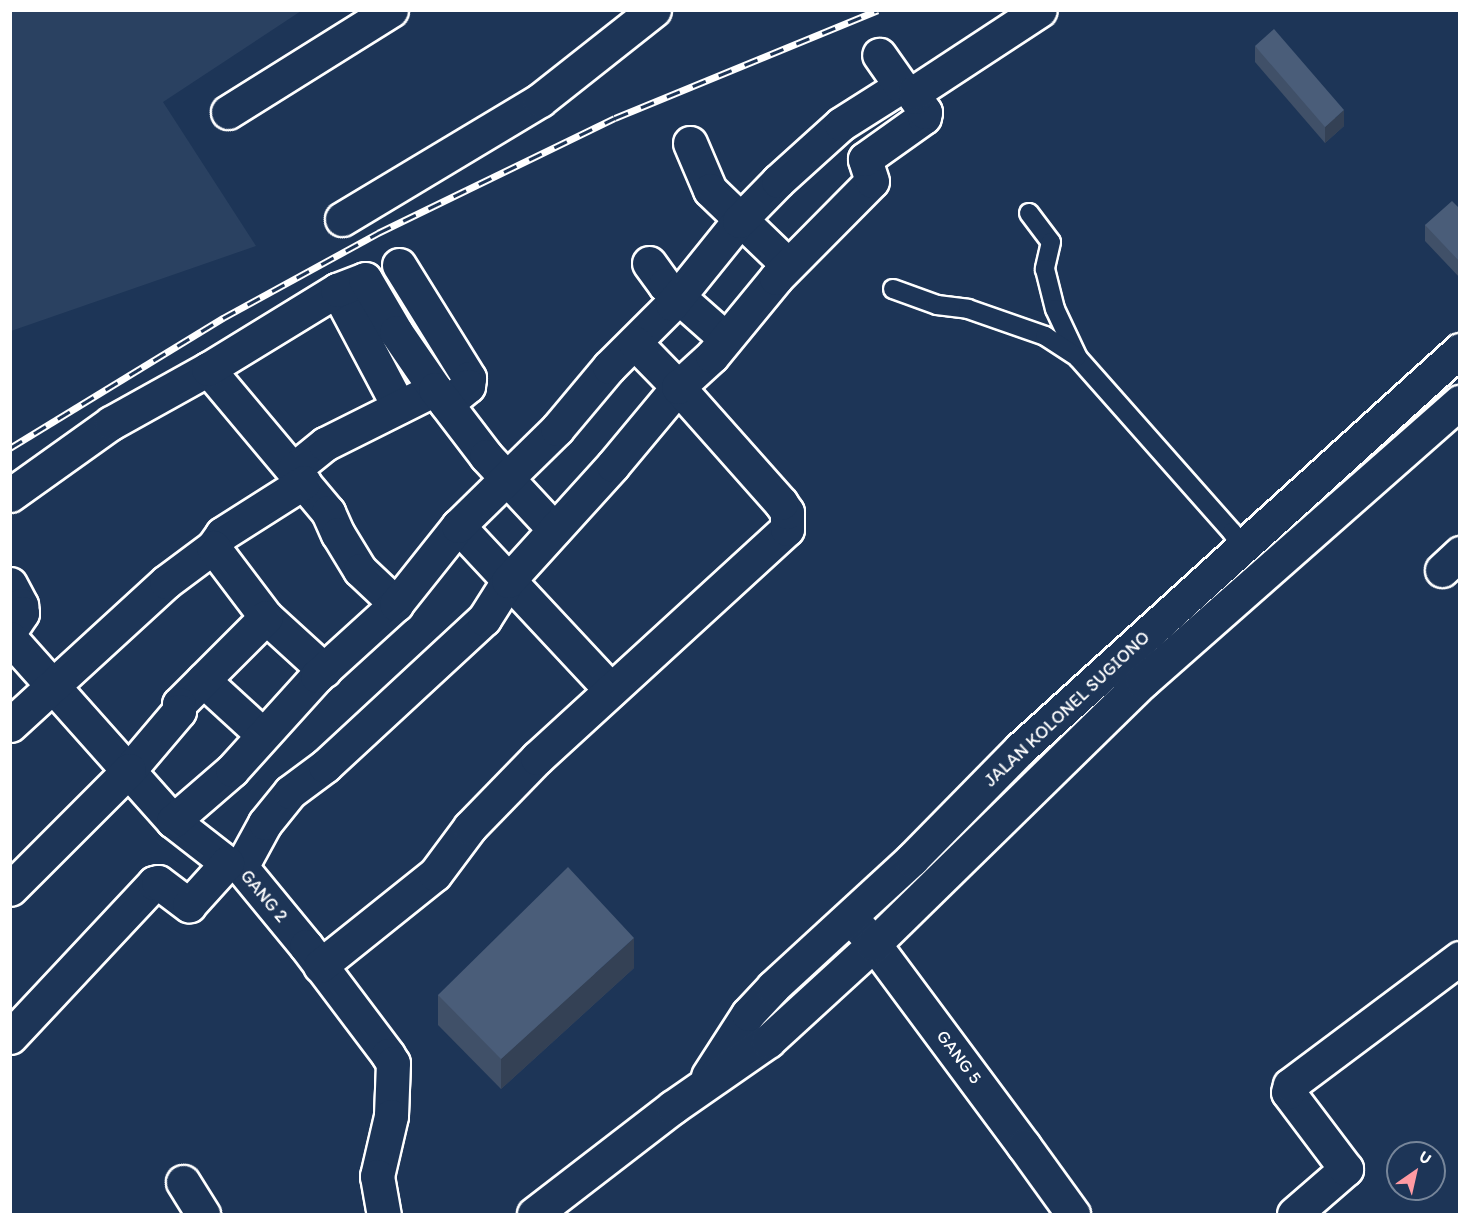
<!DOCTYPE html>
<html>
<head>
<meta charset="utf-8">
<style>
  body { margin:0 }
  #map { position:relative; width:1470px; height:1225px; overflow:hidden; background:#1d3557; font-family:Itim,sans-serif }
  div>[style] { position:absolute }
  .built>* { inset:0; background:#2a4161 }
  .roads { filter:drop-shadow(2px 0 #fff) drop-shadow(-2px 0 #fff) drop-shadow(0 2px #fff) drop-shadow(0 -2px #fff) }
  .lane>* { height:18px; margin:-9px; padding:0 9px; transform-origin:9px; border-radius:9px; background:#1d3557 }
  .street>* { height:33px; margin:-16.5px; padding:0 16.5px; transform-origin:16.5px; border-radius:16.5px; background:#1d3557 }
  .highway>* { height:33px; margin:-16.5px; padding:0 16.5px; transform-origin:16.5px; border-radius:16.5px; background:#1d3557 }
  .rail>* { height:7px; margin-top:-3.5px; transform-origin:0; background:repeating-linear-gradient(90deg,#1d3557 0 14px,#fff 0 28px); box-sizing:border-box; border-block:2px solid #fff }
  .wall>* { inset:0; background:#405068 }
  .shaded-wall>* { inset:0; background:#344155 }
  .building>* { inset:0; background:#4a5d79 }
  span { translate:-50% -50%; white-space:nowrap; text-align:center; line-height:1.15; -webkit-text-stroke:4.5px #1d3557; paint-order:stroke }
  .street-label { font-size:18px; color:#fff }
  .frame { position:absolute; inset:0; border:12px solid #fff; pointer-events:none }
  .north { position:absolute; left:1386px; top:1141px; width:60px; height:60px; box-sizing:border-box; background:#1d3557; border:2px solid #77869a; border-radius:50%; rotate:34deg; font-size:16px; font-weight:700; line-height:24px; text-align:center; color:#fff }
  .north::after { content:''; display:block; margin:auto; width:21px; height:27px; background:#ff9aa2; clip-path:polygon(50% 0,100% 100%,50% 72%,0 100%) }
</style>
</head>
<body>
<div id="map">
  <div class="built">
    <div style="clip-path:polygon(10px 11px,301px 11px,163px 102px,256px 246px,11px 331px)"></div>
  </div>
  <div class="roads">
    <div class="lane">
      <div style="left:1029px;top:213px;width:36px;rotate:53deg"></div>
      <div style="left:1051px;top:242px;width:28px;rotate:103deg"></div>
      <div style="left:1045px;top:269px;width:41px;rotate:76deg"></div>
      <div style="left:1055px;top:309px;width:54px;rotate:64.9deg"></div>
      <div style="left:1078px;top:358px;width:232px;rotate:48.5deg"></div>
      <div style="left:1232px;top:532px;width:20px;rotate:57deg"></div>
      <div style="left:893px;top:289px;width:47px;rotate:20deg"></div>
      <div style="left:937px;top:305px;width:31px;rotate:7deg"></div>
      <div style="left:968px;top:309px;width:82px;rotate:19.3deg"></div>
      <div style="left:1045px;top:336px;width:38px;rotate:33deg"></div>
    </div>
    <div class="street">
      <div style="left:228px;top:112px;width:192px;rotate:-32deg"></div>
      <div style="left:690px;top:143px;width:51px;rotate:66.9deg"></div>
      <div style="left:710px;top:190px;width:108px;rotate:43.9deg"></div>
      <div style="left:342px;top:219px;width:231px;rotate:-31deg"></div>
      <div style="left:540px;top:100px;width:145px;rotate:-38.3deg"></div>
      <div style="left:649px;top:263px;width:27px;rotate:54deg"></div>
      <div style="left:665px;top:285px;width:81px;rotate:41.5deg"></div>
      <div style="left:399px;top:265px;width:133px;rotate:58.2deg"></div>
      <div style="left:469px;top:378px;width:8px;rotate:97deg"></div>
      <div style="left:468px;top:386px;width:28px;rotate:141deg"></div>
      <div style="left:337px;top:290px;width:132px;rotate:62.1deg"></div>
      <div style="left:208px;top:369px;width:187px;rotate:50deg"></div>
      <div style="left:328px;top:512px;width:24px;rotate:66deg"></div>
      <div style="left:338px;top:534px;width:42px;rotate:58.6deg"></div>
      <div style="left:360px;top:570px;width:50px;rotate:43.4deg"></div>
      <div style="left:294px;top:469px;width:40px;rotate:-39deg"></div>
      <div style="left:325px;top:444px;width:123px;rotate:-26.6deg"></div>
      <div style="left:10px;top:495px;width:124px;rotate:-35.5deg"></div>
      <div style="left:111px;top:423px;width:111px;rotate:-29.1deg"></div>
      <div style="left:208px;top:369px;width:151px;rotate:-31.5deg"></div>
      <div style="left:337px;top:290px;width:30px;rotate:-21deg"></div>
      <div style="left:365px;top:279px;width:61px;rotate:59.7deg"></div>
      <div style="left:396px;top:332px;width:69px;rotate:55.6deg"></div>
      <div style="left:435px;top:389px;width:84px;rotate:52.7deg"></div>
      <div style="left:486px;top:456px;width:100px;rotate:47deg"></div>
      <div style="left:458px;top:526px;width:224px;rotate:47deg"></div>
      <div style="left:213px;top:547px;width:16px;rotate:-55deg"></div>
      <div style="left:222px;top:534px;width:97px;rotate:-32.4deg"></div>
      <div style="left:1442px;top:570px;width:25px;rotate:-43deg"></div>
      <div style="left:10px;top:584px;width:24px;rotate:62deg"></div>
      <div style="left:21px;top:605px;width:8px;rotate:83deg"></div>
      <div style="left:22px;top:613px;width:22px;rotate:124deg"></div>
      <div style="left:266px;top:617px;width:79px;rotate:42.4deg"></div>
      <div style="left:10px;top:638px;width:245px;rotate:48.3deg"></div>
      <div style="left:173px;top:821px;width:68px;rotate:37.9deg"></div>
      <div style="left:227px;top:863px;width:15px;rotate:16deg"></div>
      <div style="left:241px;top:867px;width:102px;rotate:50.6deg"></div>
      <div style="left:306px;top:946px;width:136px;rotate:53deg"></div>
      <div style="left:388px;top:1055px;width:9px;rotate:58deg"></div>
      <div style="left:393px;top:1063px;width:53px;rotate:92.2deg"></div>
      <div style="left:391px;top:1116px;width:62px;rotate:103.1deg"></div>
      <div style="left:377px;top:1176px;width:39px;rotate:80deg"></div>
      <div style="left:203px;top:680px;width:81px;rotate:42.5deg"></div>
      <div style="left:10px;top:725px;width:212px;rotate:-42.5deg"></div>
      <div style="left:166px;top:582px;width:59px;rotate:-36.7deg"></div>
      <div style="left:213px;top:547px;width:88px;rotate:52.9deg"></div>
      <div style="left:266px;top:617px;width:123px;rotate:135deg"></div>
      <div style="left:179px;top:704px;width:7px;rotate:90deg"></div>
      <div style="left:179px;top:711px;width:77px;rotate:130.3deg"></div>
      <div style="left:129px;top:770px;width:168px;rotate:135deg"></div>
      <div style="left:173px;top:821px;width:78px;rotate:-40.8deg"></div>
      <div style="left:232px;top:770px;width:127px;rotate:-47.9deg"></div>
      <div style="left:317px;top:676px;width:107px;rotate:-42.3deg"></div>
      <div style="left:396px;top:604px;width:100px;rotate:-51.5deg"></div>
      <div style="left:458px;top:526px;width:139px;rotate:-44.4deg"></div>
      <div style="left:557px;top:429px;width:81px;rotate:-50deg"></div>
      <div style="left:609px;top:367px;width:89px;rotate:-45deg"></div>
      <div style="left:672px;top:304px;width:107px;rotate:-51.1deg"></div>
      <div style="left:739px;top:221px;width:56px;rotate:-45.7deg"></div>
      <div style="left:778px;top:181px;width:85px;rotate:-42.1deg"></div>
      <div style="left:841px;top:124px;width:71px;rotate:-32.3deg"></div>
      <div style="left:901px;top:86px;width:38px;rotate:-125deg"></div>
      <div style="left:241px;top:867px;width:50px;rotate:-61.4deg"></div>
      <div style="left:265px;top:823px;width:40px;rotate:-51deg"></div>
      <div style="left:290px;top:792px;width:44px;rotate:-36.6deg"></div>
      <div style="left:325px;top:766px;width:217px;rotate:-42.8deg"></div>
      <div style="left:484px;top:619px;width:45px;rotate:-57.7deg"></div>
      <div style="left:508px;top:581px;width:156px;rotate:-47.8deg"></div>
      <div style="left:613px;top:465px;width:102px;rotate:-50.2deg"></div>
      <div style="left:678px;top:387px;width:62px;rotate:-134.3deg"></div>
      <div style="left:850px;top:917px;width:36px;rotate:48deg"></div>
      <div style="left:874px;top:944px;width:252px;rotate:53.4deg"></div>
      <div style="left:1024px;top:1146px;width:84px;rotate:54.2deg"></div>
      <div style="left:320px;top:966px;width:147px;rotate:-38.7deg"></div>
      <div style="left:435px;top:874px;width:59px;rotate:-53.3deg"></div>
      <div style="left:470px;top:827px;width:96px;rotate:-45.8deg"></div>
      <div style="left:537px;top:758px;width:339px;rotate:-42.5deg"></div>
      <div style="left:787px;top:529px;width:17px;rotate:-90deg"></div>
      <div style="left:787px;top:512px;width:11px;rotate:-124deg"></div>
      <div style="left:781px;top:503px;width:155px;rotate:-131.6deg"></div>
      <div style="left:678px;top:387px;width:46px;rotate:-42.4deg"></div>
      <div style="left:712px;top:356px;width:101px;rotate:-50.6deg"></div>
      <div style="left:776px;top:278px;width:136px;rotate:-45.3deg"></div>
      <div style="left:872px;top:181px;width:23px;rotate:-108deg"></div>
      <div style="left:865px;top:159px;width:72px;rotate:-35.4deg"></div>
      <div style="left:924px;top:117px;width:5px;rotate:-79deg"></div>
      <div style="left:925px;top:112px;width:18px;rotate:-124deg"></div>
      <div style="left:915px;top:97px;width:5px;rotate:-90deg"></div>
      <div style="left:915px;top:92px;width:149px;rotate:-33.3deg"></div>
      <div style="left:10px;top:1037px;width:211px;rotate:-46.9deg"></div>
      <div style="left:154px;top:883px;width:4px;rotate:-14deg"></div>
      <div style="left:158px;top:882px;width:39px;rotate:37deg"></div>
      <div style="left:189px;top:905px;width:57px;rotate:-47.9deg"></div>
      <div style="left:183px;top:1182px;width:38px;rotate:58deg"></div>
      <div style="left:1294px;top:1214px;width:69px;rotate:-40.9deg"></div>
      <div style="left:1346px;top:1169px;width:96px;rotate:-127deg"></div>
      <div style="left:1288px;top:1092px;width:7px;rotate:-74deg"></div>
      <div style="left:1290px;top:1085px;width:212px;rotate:-36.8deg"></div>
    </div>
    <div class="highway">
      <div style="left:708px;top:1076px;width:74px;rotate:-57.2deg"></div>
      <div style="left:748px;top:1014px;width:37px;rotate:-47deg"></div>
      <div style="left:773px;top:987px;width:189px;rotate:-42.6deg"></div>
      <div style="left:912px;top:859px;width:154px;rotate:-45.5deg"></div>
      <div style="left:1020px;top:749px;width:594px;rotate:-42.2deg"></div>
      <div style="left:534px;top:1214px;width:175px;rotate:-37.6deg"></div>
      <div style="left:673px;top:1107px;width:116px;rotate:-34.8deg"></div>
      <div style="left:768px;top:1041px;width:144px;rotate:-42.5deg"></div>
      <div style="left:874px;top:944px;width:376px;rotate:-44.4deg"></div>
      <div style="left:1143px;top:681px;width:422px;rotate:-41.4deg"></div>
    </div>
  </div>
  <div class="rail">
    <div style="left:10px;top:448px;width:250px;rotate:-31.4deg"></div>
    <div style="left:223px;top:318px;width:177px;rotate:-28.7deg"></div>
    <div style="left:378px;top:233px;width:263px;rotate:-25.9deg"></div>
    <div style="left:615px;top:118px;width:284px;rotate:-22.3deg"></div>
  </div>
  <div class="wall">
    <div style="clip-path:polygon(1255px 46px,1344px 126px,1325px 143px,1255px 62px)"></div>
    <div style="clip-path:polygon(1460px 209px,1460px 278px,1425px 241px,1425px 225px)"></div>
    <div style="clip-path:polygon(634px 968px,501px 1089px,438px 1025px,438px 995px)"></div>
  </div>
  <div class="shaded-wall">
    <div style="clip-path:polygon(1344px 110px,1344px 126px,1325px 143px,1325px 127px)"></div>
    <div style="clip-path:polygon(634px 938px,634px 968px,501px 1089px,501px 1059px)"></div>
  </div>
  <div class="building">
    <div style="clip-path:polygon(1274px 29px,1344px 110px,1325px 127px,1255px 46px)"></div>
    <div style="clip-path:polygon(1452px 201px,1460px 209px,1460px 262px,1425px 225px)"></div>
    <div style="clip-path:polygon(568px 867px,634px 938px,501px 1059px,438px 995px)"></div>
  </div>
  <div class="street-label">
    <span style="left:1067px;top:709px;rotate:-43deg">JALAN KOLONEL SUGIONO</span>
    <span style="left:264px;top:896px;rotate:50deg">GANG 2</span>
    <span style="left:959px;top:1057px;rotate:53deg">GANG 5</span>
  </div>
  <div class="frame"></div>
  <div class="north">U</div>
</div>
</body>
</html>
